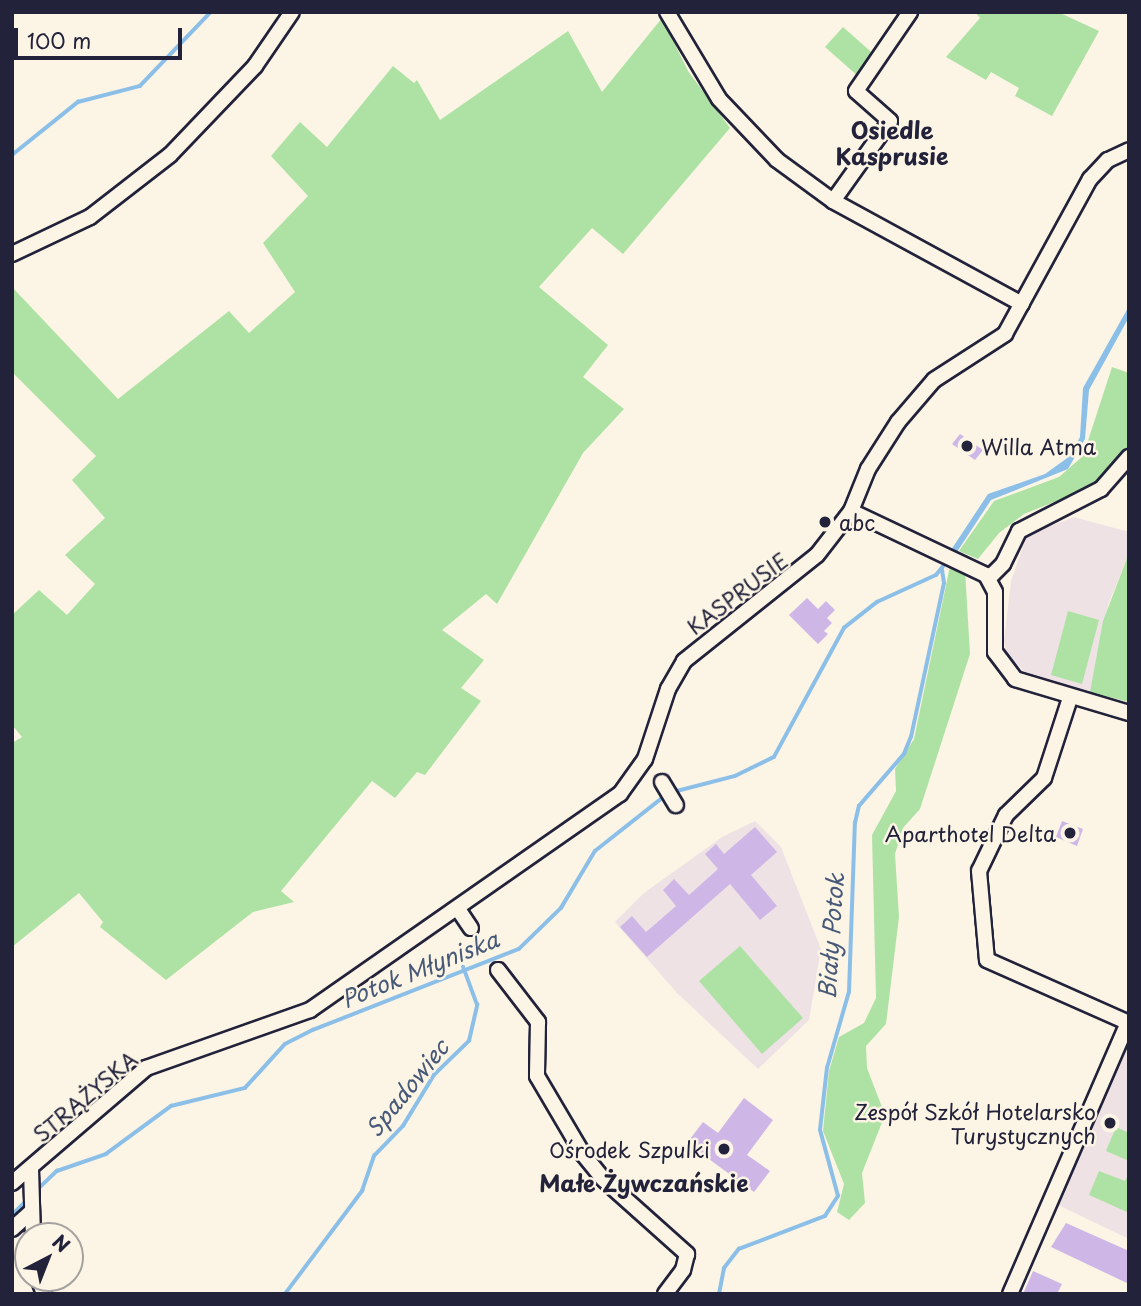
<!DOCTYPE html>
<html>
<head>
<meta charset="utf-8">
<style>
  body { margin:0 }
  #map { position:relative; width:1141px; height:1306px; overflow:hidden; background:#fcf5e5; font-family:"Playpen Sans",sans-serif }
  div>[style] { position:absolute }
  .built>* { inset:0; background:#eee2e5 }
  .green>* { inset:0; background:#aee2a4 }
  .water>* { inset:0; background:#8cbfe8 }
  .stream>* { height:3.5px; margin:-1.75px; padding:0 1.75px; transform-origin:1.75px; border-radius:1.75px; background:#8cbfe8 }
  .building>* { inset:0; background:#ceb7e6 }
  .roads { filter:drop-shadow(2px 0 #22223b) drop-shadow(-2px 0 #22223b) drop-shadow(0 2px #22223b) drop-shadow(0 -2px #22223b) }
  .minor>* { height:14px; margin:-7px; padding:0 7px; transform-origin:7px; border-radius:7px; background:#fcf5e5 }
  .dots>* { width:19px; height:19px; translate:-50% -50%; box-sizing:border-box; border:4px solid #fcf5e5; border-radius:50% }
  span { translate:-50% -50%; white-space:nowrap; text-align:center; line-height:1.15; -webkit-text-stroke:5px #fcf5e5; paint-order:stroke }
  .poi-label { font-size:21px; color:#22223b }
  .left { translate:0 -50%; text-align:left }
  .right { translate:-100% -50%; text-align:right }
  .street-label { font-size:21px; color:#22223b }
  .neighbourhood-label { font-size:23px; color:#22223b; font-weight:700 }
  .water-label { font-size:23px; color:#475978; font-style:italic }
  .frame { position:absolute; inset:0; border:14px solid #22223b; pointer-events:none }
  .north { position:absolute; left:14px; top:1222px; width:70px; height:70px; box-sizing:border-box; background:#fcf5e5; border:2px solid #a5a1a1; border-radius:50%; rotate:42deg; font-size:19px; font-weight:700; line-height:28px; text-align:center; color:#22223b }
  .north::after { content:''; display:block; margin:auto; width:24px; height:32px; background:#22223b; clip-path:polygon(50% 0,100% 100%,50% 72%,0 100%) }
  .scale { position:absolute; left:14px; top:28px; width:168px; height:32px; box-sizing:border-box; border:4px solid #22223b; border-top:0; padding-left:9px; font-size:21px; line-height:24px; white-space:nowrap; color:#22223b; -webkit-text-stroke:5px #fcf5e5; paint-order:stroke }
</style>
</head>
<body>
<div id="map">
  <div class="built">
    <div style="clip-path:polygon(1074px 517px,1129px 532px,1129px 553px,1108px 605px,1090px 692px,1025px 672px,1007px 655px,1004px 641px,1011px 581px,1027px 535px)"></div>
    <div style="clip-path:polygon(755px 821px,781px 847px,821px 949px,809px 1020px,758px 1069px,677px 993px,615px 922px,644px 893px,722px 837px)"></div>
    <div style="clip-path:polygon(1129px 1039px,1129px 1239px,1056px 1204px)"></div>
  </div>
  <div class="green">
    <div style="clip-path:polygon(975px 12px,1058px 12px,1099px 31px,1052px 116px,1015px 96px,1019px 88px,991px 72px,986px 80px,946px 57px,980px 18px)"></div>
    <div style="clip-path:polygon(662px 18px,688px 71px,730px 128px,623px 254px,592px 228px,539px 287px,608px 345px,583px 377px,624px 409px,583px 453px,497px 604px,486px 594px,442px 630px,484px 660px,461px 688px,481px 701px,425px 775px,417px 772px,395px 798px,372px 781px,281px 891px,294px 902px,253px 912px,166px 980px,100px 927px,103px 922px,79px 893px,12px 947px,12px 743px,22px 737px,12px 725px,12px 615px,39px 590px,67px 615px,95px 584px,65px 555px,105px 518px,72px 480px,96px 456px,12px 372px,12px 287px,118px 399px,229px 311px,249px 333px,295px 292px,263px 243px,308px 196px,271px 156px,300px 122px,327px 147px,393px 66px,414px 83px,417px 80px,440px 120px,568px 31px,602px 92px)"></div>
    <div style="clip-path:polygon(843px 27px,877px 57px,859px 77px,825px 47px)"></div>
    <div style="clip-path:polygon(1112px 367px,1129px 373px,1129px 447px,1094px 486px,1024px 514px,999px 533px,978px 559px,959px 551px,994px 501px,1059px 477px,1083px 456px)"></div>
    <div style="clip-path:polygon(1129px 553px,1129px 702px,1090px 692px,1103px 621px)"></div>
    <div style="clip-path:polygon(950px 566px,965px 570px,970px 654px,920px 809px,903px 828px,895px 854px,899px 917px,886px 1024px,866px 1046px,867px 1068px,885px 1115px,862px 1173px,865px 1203px,849px 1220px,837px 1212px,844px 1184px,823px 1131px,829px 1071px,839px 1037px,864px 1023px,876px 998px,872px 835px,896px 791px,895px 769px,914px 739px)"></div>
    <div style="clip-path:polygon(1068px 611px,1099px 620px,1082px 684px,1051px 675px)"></div>
    <div style="clip-path:polygon(740px 946px,803px 1018px,762px 1054px,699px 981px)"></div>
    <div style="clip-path:polygon(1116px 1127px,1129px 1133px,1129px 1161px,1106px 1151px)"></div>
    <div style="clip-path:polygon(1099px 1171px,1125px 1181px,1129px 1173px,1129px 1218px,1127px 1212px,1089px 1195px)"></div>
  </div>
  <div class="water">
    <div style="clip-path:polygon(1129px 306px,1129px 317px,1089px 390px,1085px 439px,1068px 469px,991px 500px,953px 558px,947px 556px,988px 494px,1045px 474px,1070px 456px,1080px 437px,1083px 388px)"></div>
  </div>
  <div class="stream">
    <div style="left:12px;top:155px;width:85px;rotate:-38.8deg"></div>
    <div style="left:78px;top:102px;width:64px;rotate:-14.5deg"></div>
    <div style="left:140px;top:86px;width:103px;rotate:-46.2deg"></div>
    <div style="left:673px;top:792px;width:64px;rotate:-14.5deg"></div>
    <div style="left:735px;top:776px;width:43px;rotate:-26deg"></div>
    <div style="left:774px;top:757px;width:147px;rotate:-61.5deg"></div>
    <div style="left:844px;top:628px;width:42px;rotate:-38.2deg"></div>
    <div style="left:877px;top:602px;width:65px;rotate:-24.6deg"></div>
    <div style="left:936px;top:575px;width:19px;rotate:-51deg"></div>
    <div style="left:36px;top:1191px;width:29px;rotate:-44deg"></div>
    <div style="left:57px;top:1171px;width:52px;rotate:-19.1deg"></div>
    <div style="left:106px;top:1154px;width:81px;rotate:-36.4deg"></div>
    <div style="left:171px;top:1106px;width:76px;rotate:-13.7deg"></div>
    <div style="left:245px;top:1088px;width:59px;rotate:-47.7deg"></div>
    <div style="left:285px;top:1044px;width:31px;rotate:-27deg"></div>
    <div style="left:313px;top:1030px;width:221px;rotate:-21.5deg"></div>
    <div style="left:519px;top:949px;width:59px;rotate:-44.3deg"></div>
    <div style="left:561px;top:908px;width:66px;rotate:-59.2deg"></div>
    <div style="left:595px;top:851px;width:90px;rotate:-38.3deg"></div>
    <div style="left:12px;top:1215px;width:23px;rotate:-45deg"></div>
    <div style="left:285px;top:1294px;width:129px;rotate:-53.2deg"></div>
    <div style="left:362px;top:1191px;width:37px;rotate:-71deg"></div>
    <div style="left:374px;top:1156px;width:42px;rotate:-46deg"></div>
    <div style="left:403px;top:1126px;width:60px;rotate:-58.7deg"></div>
    <div style="left:434px;top:1075px;width:49px;rotate:-44.2deg"></div>
    <div style="left:469px;top:1041px;width:37px;rotate:-77deg"></div>
    <div style="left:477px;top:1005px;width:40px;rotate:-110.2deg"></div>
    <div style="left:719px;top:1294px;width:26px;rotate:-79deg"></div>
    <div style="left:724px;top:1268px;width:24px;rotate:-52deg"></div>
    <div style="left:739px;top:1249px;width:92px;rotate:-21deg"></div>
    <div style="left:825px;top:1216px;width:24px;rotate:-57deg"></div>
    <div style="left:838px;top:1196px;width:68px;rotate:-105.3deg"></div>
    <div style="left:820px;top:1130px;width:62px;rotate:-83.6deg"></div>
    <div style="left:827px;top:1068px;width:79px;rotate:-73.9deg"></div>
    <div style="left:849px;top:992px;width:169px;rotate:-88deg"></div>
    <div style="left:855px;top:823px;width:17px;rotate:-77deg"></div>
    <div style="left:859px;top:806px;width:69px;rotate:-49.1deg"></div>
    <div style="left:904px;top:754px;width:18px;rotate:-68deg"></div>
    <div style="left:911px;top:737px;width:157px;rotate:-77.9deg"></div>
    <div style="left:944px;top:583px;width:13px;rotate:-99deg"></div>
  </div>
  <div class="building">
    <div style="clip-path:polygon(960px 434px,983px 450px,975px 460px,952px 444px)"></div>
    <div style="clip-path:polygon(807px 598px,818px 609px,826px 601px,835px 610px,827px 618px,832px 623px,824px 631px,828px 634px,818px 644px,789px 615px)"></div>
    <div style="clip-path:polygon(1062px 821px,1083px 829px,1077px 846px,1056px 837px)"></div>
    <div style="clip-path:polygon(755px 827px,777px 852px,751px 875px,777px 906px,760px 920px,730px 884px,647px 957px,620px 927px,632px 916px,646px 932px,676px 906px,663px 890px,674px 879px,689px 895px,718px 869px,705px 854px,716px 844px,724px 854px)"></div>
    <div style="clip-path:polygon(744px 1098px,773px 1120px,747px 1155px,770px 1171px,754px 1192px,687px 1143px,703px 1122px,718px 1133px)"></div>
    <div style="clip-path:polygon(1066px 1223px,1129px 1251px,1129px 1284px,1051px 1247px)"></div>
    <div style="clip-path:polygon(1033px 1271px,1062px 1284px,1057px 1294px,1023px 1294px)"></div>
  </div>
  <div class="roads">
    <div class="minor">
      <div style="left:667px;top:12px;width:101px;rotate:59.1deg"></div>
      <div style="left:719px;top:99px;width:84px;rotate:46.4deg"></div>
      <div style="left:777px;top:160px;width:69px;rotate:36.2deg"></div>
      <div style="left:833px;top:201px;width:215px;rotate:28.6deg"></div>
      <div style="left:833px;top:201px;width:98px;rotate:-54.5deg"></div>
      <div style="left:890px;top:121px;width:45px;rotate:-138.6deg"></div>
      <div style="left:856px;top:91px;width:96px;rotate:-55.6deg"></div>
      <div style="left:12px;top:254px;width:86px;rotate:-25.4deg"></div>
      <div style="left:90px;top:217px;width:101px;rotate:-37.8deg"></div>
      <div style="left:170px;top:155px;width:123px;rotate:-46.3deg"></div>
      <div style="left:255px;top:66px;width:65px;rotate:-55.6deg"></div>
      <div style="left:851px;top:511px;width:149px;rotate:25.4deg"></div>
      <div style="left:986px;top:575px;width:19px;rotate:62deg"></div>
      <div style="left:995px;top:592px;width:60px;rotate:90deg"></div>
      <div style="left:995px;top:652px;width:34px;rotate:53deg"></div>
      <div style="left:1015px;top:679px;width:119px;rotate:16.6deg"></div>
      <div style="left:989px;top:578px;width:20px;rotate:-45deg"></div>
      <div style="left:1003px;top:564px;width:37px;rotate:-64deg"></div>
      <div style="left:1019px;top:531px;width:92px;rotate:-27.1deg"></div>
      <div style="left:1101px;top:489px;width:43px;rotate:-48.8deg"></div>
      <div style="left:1070px;top:698px;width:84px;rotate:108deg"></div>
      <div style="left:1044px;top:778px;width:53px;rotate:135.8deg"></div>
      <div style="left:1006px;top:815px;width:62px;rotate:115.7deg"></div>
      <div style="left:979px;top:871px;width:89px;rotate:84.9deg"></div>
      <div style="left:987px;top:960px;width:155px;rotate:23.9deg"></div>
      <div style="left:662px;top:782px;width:27px;rotate:59deg"></div>
      <div style="left:458px;top:909px;width:23px;rotate:56deg"></div>
      <div style="left:498px;top:970px;width:66px;rotate:52.4deg"></div>
      <div style="left:538px;top:1022px;width:54px;rotate:91.1deg"></div>
      <div style="left:537px;top:1076px;width:91px;rotate:59.5deg"></div>
      <div style="left:583px;top:1154px;width:32px;rotate:51deg"></div>
      <div style="left:603px;top:1179px;width:113px;rotate:41.8deg"></div>
      <div style="left:687px;top:1254px;width:16px;rotate:104deg"></div>
      <div style="left:683px;top:1270px;width:30px;rotate:127deg"></div>
      <div style="left:31px;top:1169px;width:67px;rotate:88.3deg"></div>
      <div style="left:12px;top:1183px;width:177px;rotate:-40.6deg"></div>
      <div style="left:146px;top:1068px;width:174px;rotate:-19.5deg"></div>
      <div style="left:310px;top:1010px;width:378px;rotate:-34.9deg"></div>
      <div style="left:620px;top:794px;width:43px;rotate:-54.5deg"></div>
      <div style="left:645px;top:759px;width:74px;rotate:-71.8deg"></div>
      <div style="left:668px;top:689px;width:32px;rotate:-60deg"></div>
      <div style="left:684px;top:661px;width:170px;rotate:-38.6deg"></div>
      <div style="left:817px;top:555px;width:56px;rotate:-52.3deg"></div>
      <div style="left:851px;top:511px;width:45px;rotate:-68deg"></div>
      <div style="left:868px;top:469px;width:56px;rotate:-57.4deg"></div>
      <div style="left:898px;top:422px;width:55px;rotate:-49.4deg"></div>
      <div style="left:934px;top:380px;width:85px;rotate:-32.9deg"></div>
      <div style="left:1005px;top:334px;width:177px;rotate:-61.3deg"></div>
      <div style="left:1090px;top:179px;width:26px;rotate:-47deg"></div>
      <div style="left:1108px;top:160px;width:23px;rotate:-25deg"></div>
      <div style="left:12px;top:1229px;width:25px;rotate:-42deg"></div>
      <div style="left:38px;top:1278px;width:17px;rotate:69deg"></div>
      <div style="left:1010px;top:1294px;width:296px;rotate:-66.5deg"></div>
    </div>
  </div>
  <div class="dots">
    <div style="left:967px;top:446px;background:#22223b"></div>
    <div style="left:825px;top:522px;background:#22223b"></div>
    <div style="left:1070px;top:833px;background:#22223b"></div>
    <div style="left:1110px;top:1123px;background:#22223b"></div>
    <div style="left:724px;top:1149px;background:#22223b"></div>
  </div>
  <div class="poi-label">
    <span class="left" style="left:981px;top:446px">Willa Atma</span>
    <span class="left" style="left:839px;top:522px">abc</span>
    <span class="right" style="left:1056px;top:833px">Aparthotel Delta</span>
    <span class="right" style="left:1096px;top:1123px">Zespół Szkół Hotelarsko<br>Turystycznych</span>
    <span class="right" style="left:710px;top:1149px">Ośrodek Szpulki</span>
  </div>
  <div class="street-label">
    <span style="left:737px;top:593px;rotate:-37deg">KASPRUSIE</span>
    <span style="left:85px;top:1096px;rotate:-40deg">STRĄŻYSKA</span>
  </div>
  <div class="neighbourhood-label">
    <span style="left:892px;top:143px">Osiedle<br>Kasprusie</span>
    <span style="left:644px;top:1183px">Małe Żywczańskie</span>
  </div>
  <div class="water-label">
    <span style="left:831px;top:936px;rotate:-86deg">Biały Potok</span>
    <span style="left:420px;top:969px;rotate:-22deg">Potok Młyniska</span>
    <span style="left:407px;top:1088px;rotate:-51deg">Spadowiec</span>
  </div>
  <div class="frame"></div>
  <div class="north">N</div>
  <div class="scale">100 m</div>
</div>
</body>
</html>
